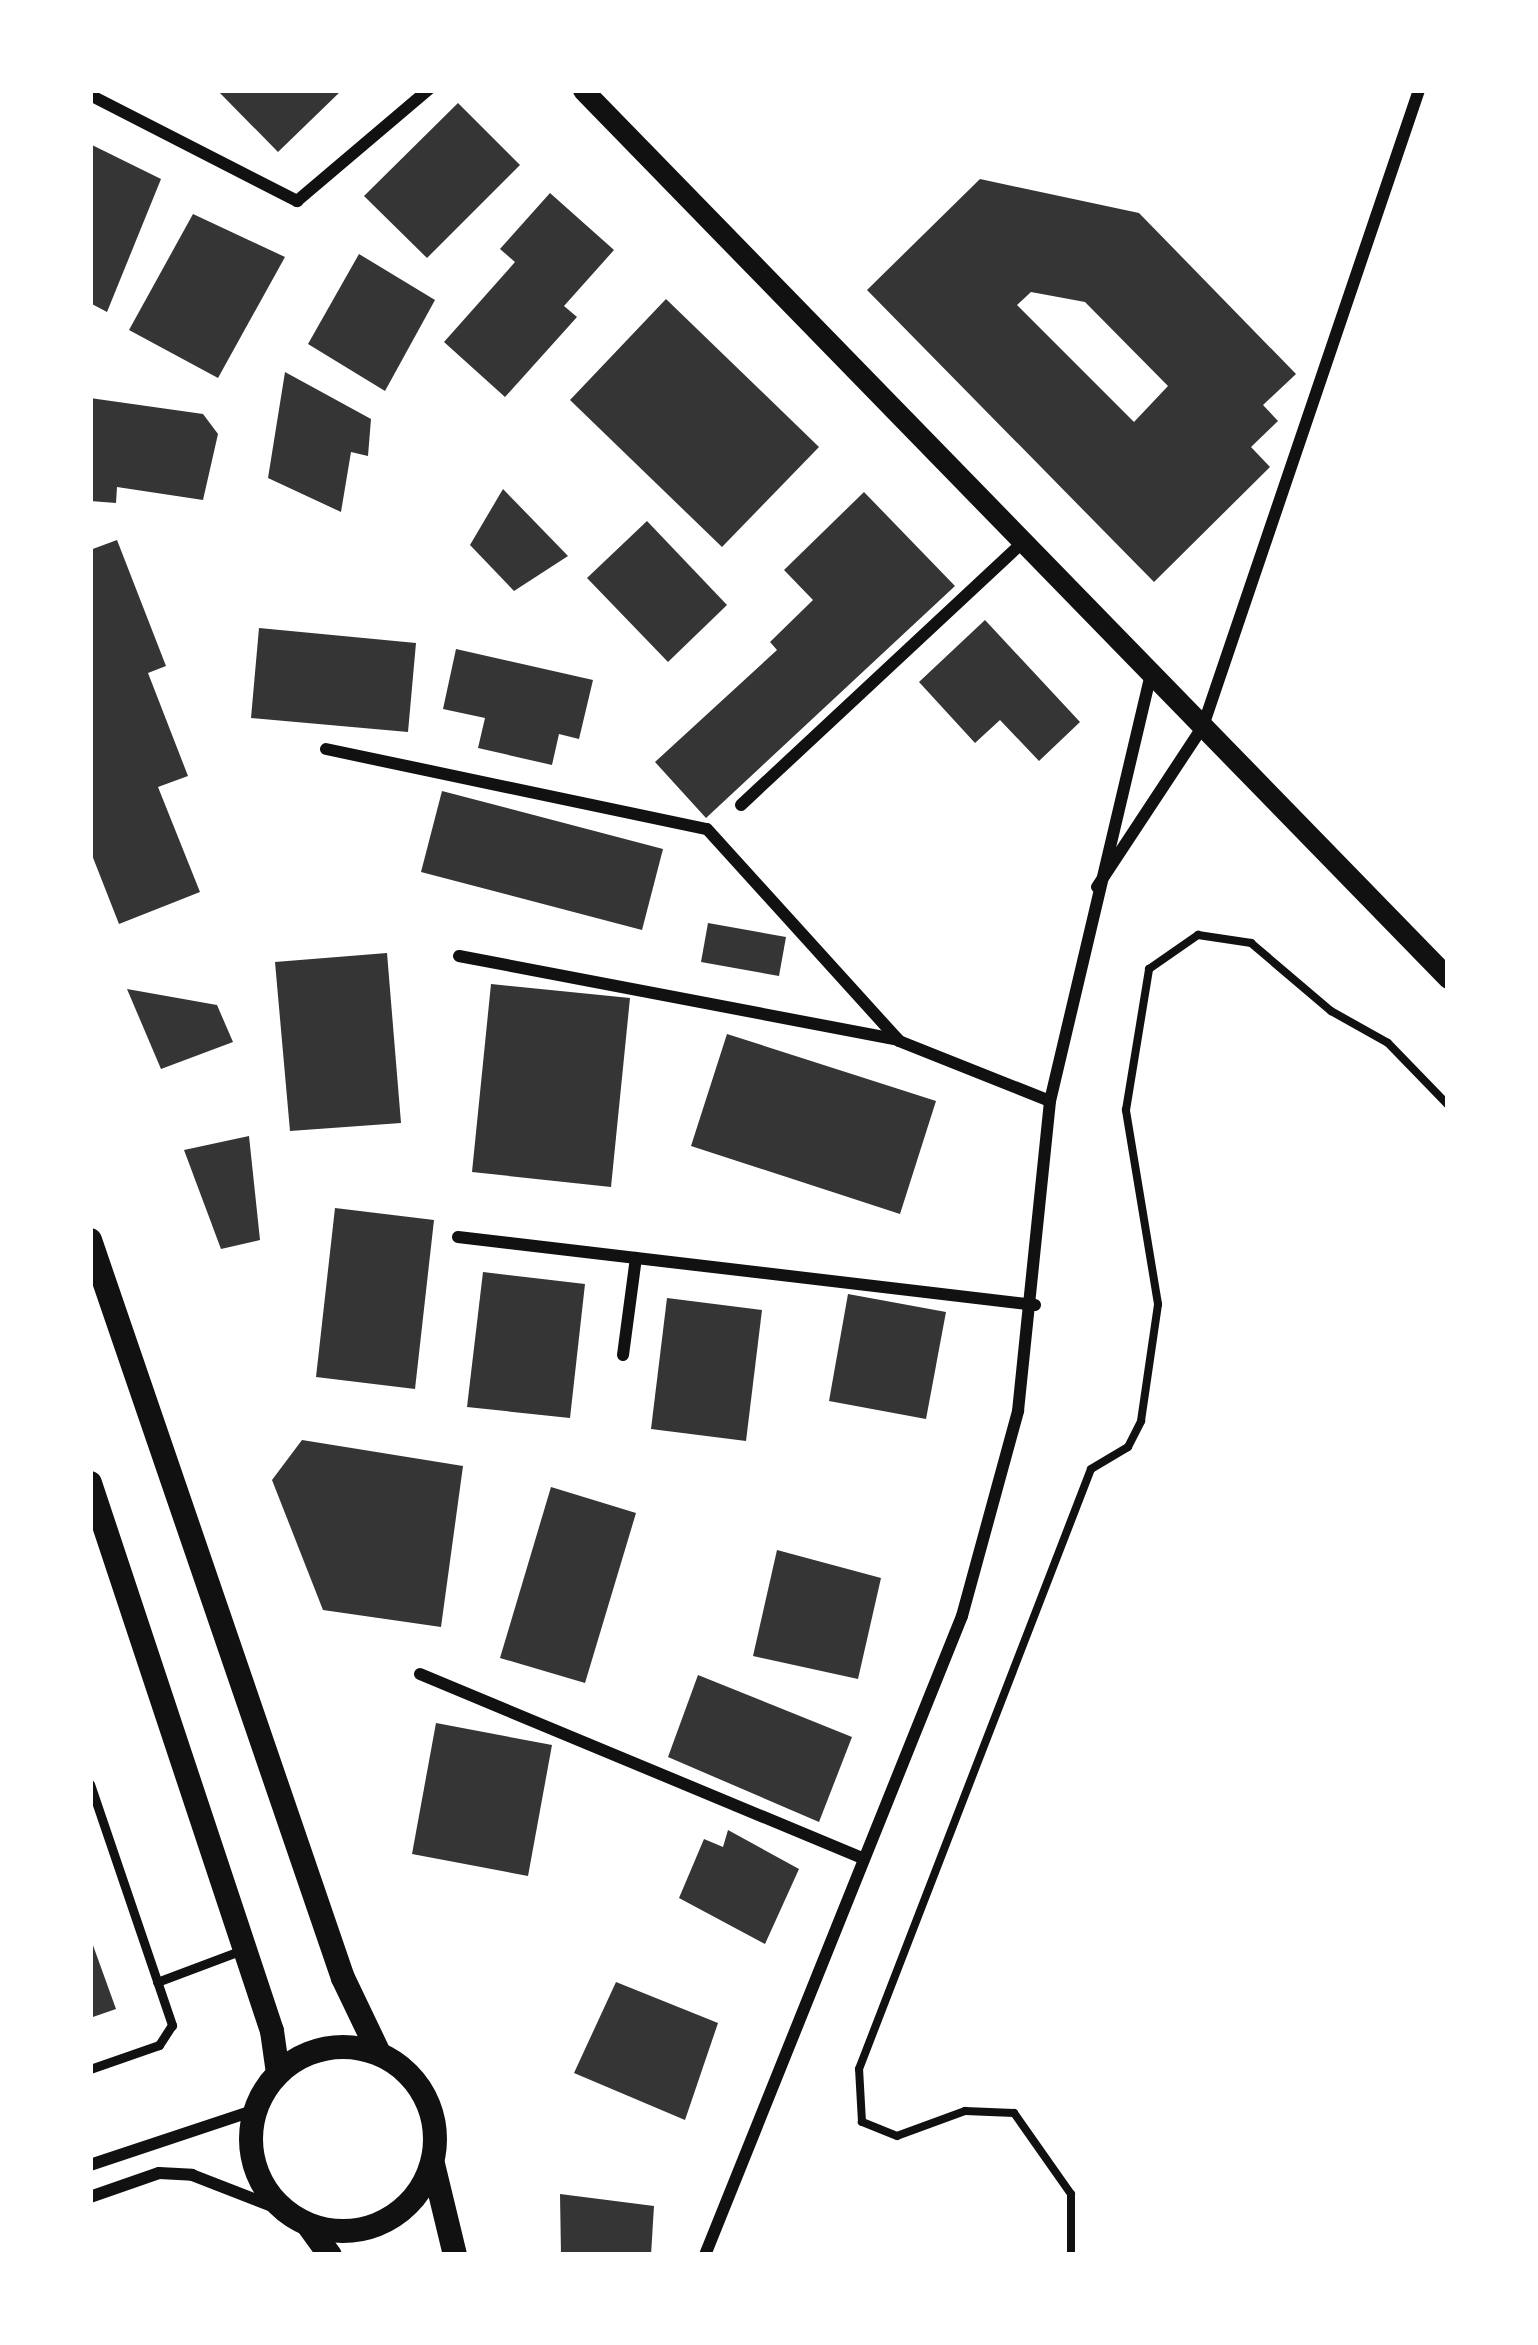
<!DOCTYPE html>
<html>
<head>
<meta charset="utf-8">
<style>
  body { margin:0 }
  #map { position:relative; width:1538px; height:2345px; overflow:hidden; background:#fff; font-family:"Exo 2",sans-serif }
  div>[style] { position:absolute }
  .building>* { inset:0; background:#353535 }
  .path>* { height:8px; margin:-4px; padding:0 4px; transform-origin:4px; border-radius:4px; background:#111 }
  .service>* { height:9px; margin:-4.5px; padding:0 4.5px; transform-origin:4.5px; border-radius:4.5px; background:#111 }
  .minor>* { height:12px; margin:-6px; padding:0 6px; transform-origin:6px; border-radius:6px; background:#111 }
  .tertiary>* { height:21px; margin:-10.5px; padding:0 10.5px; transform-origin:10.5px; border-radius:10.5px; background:#111 }
  .secondary>* { height:24px; margin:-12px; padding:0 12px; transform-origin:12px; border-radius:12px; background:#111 }
  .secondary>.ring { margin:-12px; padding:0; box-sizing:content-box; background:none; border:24px solid #111; border-radius:50% }
  span { translate:-50% -50%; white-space:nowrap; text-align:center; line-height:1.15; -webkit-text-stroke:10px #fff; paint-order:stroke }
  .frame { position:absolute; inset:0; border:93px solid #fff; pointer-events:none }
</style>
</head>
<body>
<div id="map">
  <div class="building">
    <div style="clip-path:polygon(217px 90px,342px 90px,278px 152px)"></div>
    <div style="clip-path:polygon(458px 103px,520px 165px,427px 258px,364px 196px)"></div>
    <div style="clip-path:polygon(90px 144px,161px 179px,107px 312px,90px 303px)"></div>
    <div style="clip-path:polygon(evenodd,980px 179px,1139px 213px,1296px 374px,1263px 405px,1278px 421px,1251px 447px,1270px 467px,1154px 582px,867px 290px,980px 179px,1031px 292px,1085px 302px,1168px 386px,1134px 422px,1017px 305px,1031px 292px)"></div>
    <div style="clip-path:polygon(550px 193px,614px 250px,564px 306px,577px 317px,505px 397px,444px 342px,515px 262px,500px 249px)"></div>
    <div style="clip-path:polygon(193px 214px,285px 257px,218px 378px,129px 330px)"></div>
    <div style="clip-path:polygon(359px 254px,435px 300px,385px 391px,308px 344px)"></div>
    <div style="clip-path:polygon(666px 299px,819px 447px,722px 547px,570px 400px)"></div>
    <div style="clip-path:polygon(285px 372px,371px 419px,368px 456px,351px 452px,341px 512px,268px 478px)"></div>
    <div style="clip-path:polygon(90px 398px,203px 414px,218px 434px,203px 500px,117px 487px,116px 503px,90px 501px)"></div>
    <div style="clip-path:polygon(503px 489px,568px 556px,514px 591px,470px 545px)"></div>
    <div style="clip-path:polygon(864px 492px,955px 586px,706px 818px,655px 762px,777px 650px,770px 642px,813px 600px,784px 570px)"></div>
    <div style="clip-path:polygon(647px 521px,727px 605px,668px 662px,587px 578px)"></div>
    <div style="clip-path:polygon(117px 540px,166px 666px,148px 673px,188px 776px,158px 787px,200px 892px,119px 924px,90px 850px,90px 550px)"></div>
    <div style="clip-path:polygon(985px 620px,1080px 722px,1039px 761px,1000px 720px,975px 743px,919px 682px)"></div>
    <div style="clip-path:polygon(259px 628px,416px 643px,408px 732px,251px 718px)"></div>
    <div style="clip-path:polygon(456px 649px,593px 680px,579px 739px,559px 734px,552px 765px,478px 748px,485px 718px,443px 709px)"></div>
    <div style="clip-path:polygon(442px 791px,663px 849px,642px 930px,421px 872px)"></div>
    <div style="clip-path:polygon(708px 923px,786px 937px,779px 976px,701px 962px)"></div>
    <div style="clip-path:polygon(387px 953px,401px 1123px,290px 1131px,275px 962px)"></div>
    <div style="clip-path:polygon(491px 984px,630px 998px,611px 1187px,472px 1172px)"></div>
    <div style="clip-path:polygon(127px 989px,217px 1005px,233px 1042px,161px 1069px)"></div>
    <div style="clip-path:polygon(727px 1034px,936px 1101px,900px 1214px,691px 1146px)"></div>
    <div style="clip-path:polygon(249px 1136px,260px 1240px,221px 1249px,184px 1150px)"></div>
    <div style="clip-path:polygon(335px 1208px,434px 1220px,415px 1389px,316px 1377px)"></div>
    <div style="clip-path:polygon(483px 1272px,585px 1284px,570px 1418px,467px 1407px)"></div>
    <div style="clip-path:polygon(848px 1294px,946px 1312px,926px 1419px,829px 1401px)"></div>
    <div style="clip-path:polygon(667px 1298px,762px 1310px,746px 1441px,651px 1429px)"></div>
    <div style="clip-path:polygon(302px 1440px,463px 1466px,441px 1627px,323px 1610px,272px 1480px)"></div>
    <div style="clip-path:polygon(551px 1487px,636px 1513px,585px 1683px,500px 1658px)"></div>
    <div style="clip-path:polygon(777px 1550px,881px 1578px,858px 1679px,753px 1656px)"></div>
    <div style="clip-path:polygon(698px 1675px,852px 1737px,819px 1822px,668px 1757px)"></div>
    <div style="clip-path:polygon(436px 1723px,552px 1745px,528px 1876px,412px 1854px)"></div>
    <div style="clip-path:polygon(728px 1830px,799px 1869px,765px 1944px,679px 1898px,704px 1839px,723px 1847px)"></div>
    <div style="clip-path:polygon(90px 1937px,116px 2009px,90px 2018px)"></div>
    <div style="clip-path:polygon(616px 1982px,718px 2023px,685px 2120px,574px 2073px)"></div>
    <div style="clip-path:polygon(560px 2194px,654px 2206px,651px 2255px,561px 2255px)"></div>
  </div>
  <div class="path">
    <div style="left:1071px;top:2255px;width:61px;rotate:-90deg"></div>
    <div style="left:1071px;top:2194px;width:99px;rotate:-125.1deg"></div>
    <div style="left:1014px;top:2113px;width:49px;rotate:-177.7deg"></div>
    <div style="left:965px;top:2111px;width:72px;rotate:159.8deg"></div>
    <div style="left:897px;top:2136px;width:38px;rotate:-158deg"></div>
    <div style="left:862px;top:2122px;width:53px;rotate:-93.2deg"></div>
    <div style="left:859px;top:2069px;width:643px;rotate:-68.86deg"></div>
    <div style="left:1091px;top:1469px;width:43px;rotate:-30.7deg"></div>
    <div style="left:1128px;top:1447px;width:29px;rotate:-63deg"></div>
    <div style="left:1141px;top:1421px;width:118px;rotate:-81.7deg"></div>
    <div style="left:1158px;top:1304px;width:197px;rotate:-99.4deg"></div>
    <div style="left:1126px;top:1110px;width:143px;rotate:-80.7deg"></div>
    <div style="left:1149px;top:969px;width:60px;rotate:-34.8deg"></div>
    <div style="left:1198px;top:935px;width:54px;rotate:8.6deg"></div>
    <div style="left:1251px;top:943px;width:105px;rotate:40.4deg"></div>
    <div style="left:1331px;top:1011px;width:65px;rotate:29.3deg"></div>
    <div style="left:1388px;top:1043px;width:86px;rotate:45.9deg"></div>
  </div>
  <div class="service">
    <div style="left:90px;top:1784px;width:255px;rotate:71.2deg"></div>
    <div style="left:172px;top:2025px;width:24px;rotate:123deg"></div>
    <div style="left:159px;top:2045px;width:73px;rotate:160.8deg"></div>
    <div style="left:157px;top:1982px;width:91px;rotate:-20.6deg"></div>
  </div>
  <div class="minor">
    <div style="left:90px;top:95px;width:233px;rotate:27.1deg"></div>
    <div style="left:297px;top:201px;width:172px;rotate:-40.3deg"></div>
    <div style="left:326px;top:749px;width:389px;rotate:11.9deg"></div>
    <div style="left:707px;top:829px;width:286px;rotate:47.8deg"></div>
    <div style="left:899px;top:1041px;width:162px;rotate:21.7deg"></div>
    <div style="left:741px;top:805px;width:386px;rotate:-43deg"></div>
    <div style="left:1097px;top:887px;width:193px;rotate:-56.6deg"></div>
    <div style="left:1203px;top:726px;width:672px;rotate:-71.24deg"></div>
    <div style="left:459px;top:956px;width:447px;rotate:10.8deg"></div>
    <div style="left:458px;top:1237px;width:581px;rotate:6.72deg"></div>
    <div style="left:623px;top:1355px;width:98px;rotate:-82.4deg"></div>
    <div style="left:420px;top:1674px;width:477px;rotate:22.6deg"></div>
    <div style="left:90px;top:2165px;width:174px;rotate:-18.4deg"></div>
    <div style="left:90px;top:2197px;width:73px;rotate:-19.2deg"></div>
    <div style="left:159px;top:2173px;width:33px;rotate:3deg"></div>
    <div style="left:192px;top:2175px;width:100px;rotate:21.2deg"></div>
    <div style="left:705px;top:2255px;width:689px;rotate:-68.09deg"></div>
    <div style="left:962px;top:1616px;width:213px;rotate:-74.7deg"></div>
    <div style="left:1018px;top:1411px;width:312px;rotate:-84.1deg"></div>
    <div style="left:1050px;top:1101px;width:440px;rotate:-76.7deg"></div>
  </div>
  <div class="tertiary">
    <div style="left:583px;top:90px;width:1240px;rotate:45.75deg"></div>
  </div>
  <div class="secondary">
    <div style="left:90px;top:1240px;width:780px;rotate:71.08deg"></div>
    <div style="left:343px;top:1978px;width:83px;rotate:64.4deg"></div>
    <div style="left:90px;top:1483px;width:577px;rotate:71.63deg"></div>
    <div style="left:272px;top:2031px;width:42px;rotate:81.9deg"></div>
    <div class="ring" style="left:251px;top:2047px;width:160px;height:160px"></div>
    <div style="left:433px;top:2164px;width:94px;rotate:76.4deg"></div>
    <div style="left:308px;top:2225px;width:37px;rotate:54deg"></div>
  </div>
  <div class="frame"></div>
</div>
</body>
</html>
